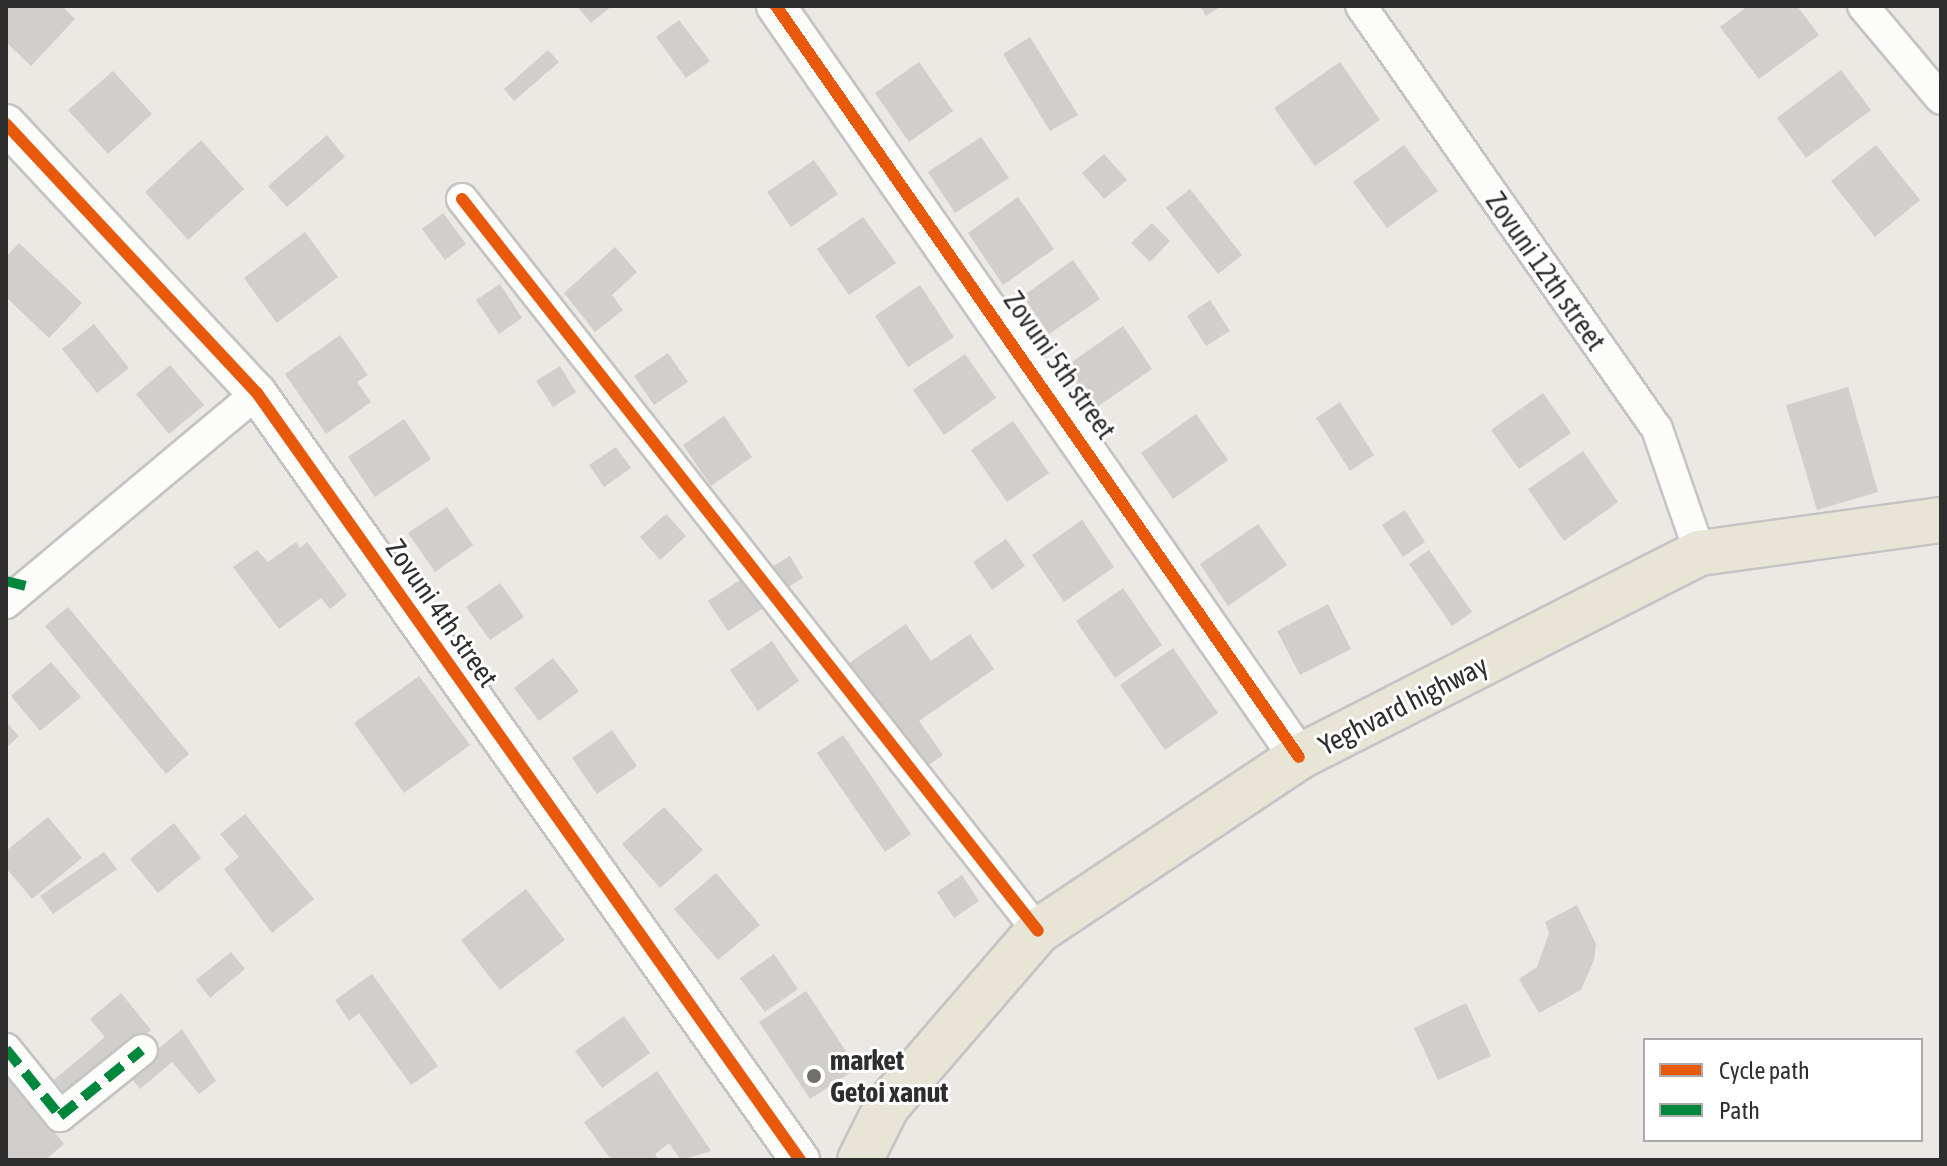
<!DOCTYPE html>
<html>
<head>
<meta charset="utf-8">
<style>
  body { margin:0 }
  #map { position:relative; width:1947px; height:1166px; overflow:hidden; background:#ece8e4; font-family:"Asap Condensed",sans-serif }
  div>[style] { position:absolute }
  .building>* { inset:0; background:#d1cecb }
  .roads { filter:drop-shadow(2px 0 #c5c4c5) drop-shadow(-2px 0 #c5c4c5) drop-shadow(0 2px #c5c4c5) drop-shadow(0 -2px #c5c4c5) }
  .minor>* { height:30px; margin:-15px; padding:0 15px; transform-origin:15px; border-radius:15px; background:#fcfcfb }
  .tertiary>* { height:38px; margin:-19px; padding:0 19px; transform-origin:19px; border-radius:19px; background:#fcfcfb }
  .primary>* { height:44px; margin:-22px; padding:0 22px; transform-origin:22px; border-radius:22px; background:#e8e4d6 }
  .quiet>* { height:10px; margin-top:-5px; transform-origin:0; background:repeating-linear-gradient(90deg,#00873e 0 20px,transparent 0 30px) }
  .cycleway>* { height:12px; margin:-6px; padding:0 6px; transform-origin:6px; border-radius:6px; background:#e8590c }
  .dots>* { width:22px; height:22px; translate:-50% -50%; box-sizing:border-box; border:4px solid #fff; border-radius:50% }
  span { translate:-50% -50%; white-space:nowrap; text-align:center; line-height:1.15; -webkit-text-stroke:6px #fff; paint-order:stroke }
  .street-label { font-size:28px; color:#2e2e2e }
  .poi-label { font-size:28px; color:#2e2e2e; font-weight:700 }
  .left { translate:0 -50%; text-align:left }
  .frame { position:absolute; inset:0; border:8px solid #2e2e2e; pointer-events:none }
  .legend { position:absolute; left:1643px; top:1038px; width:280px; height:104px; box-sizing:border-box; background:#fff; border:2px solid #ababab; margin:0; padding:10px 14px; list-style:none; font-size:24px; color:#2e2e2e }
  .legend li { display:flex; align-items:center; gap:16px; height:40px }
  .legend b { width:40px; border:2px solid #ababab }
</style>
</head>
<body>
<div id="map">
  <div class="building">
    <div style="clip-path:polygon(8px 6px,62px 6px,75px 19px,31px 66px,6px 42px)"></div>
    <div style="clip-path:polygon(577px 6px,612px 6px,591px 23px)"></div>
    <div style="clip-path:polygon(1200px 6px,1221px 6px,1206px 16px)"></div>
    <div style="clip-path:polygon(1748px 6px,1797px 6px,1819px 35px,1759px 79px,1720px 27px)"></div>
    <div style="clip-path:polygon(679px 20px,710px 61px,686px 78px,656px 37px)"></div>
    <div style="clip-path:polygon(1030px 37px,1078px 115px,1050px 131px,1003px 54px)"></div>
    <div style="clip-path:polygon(548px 50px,559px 62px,514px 101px,504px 89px)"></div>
    <div style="clip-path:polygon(919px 62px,953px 111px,909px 142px,875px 93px)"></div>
    <div style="clip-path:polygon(1340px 62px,1380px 120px,1315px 166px,1274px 108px)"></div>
    <div style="clip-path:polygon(1841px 70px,1871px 110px,1806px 158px,1777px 118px)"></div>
    <div style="clip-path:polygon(113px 71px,152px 114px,108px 154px,68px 110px)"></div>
    <div style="clip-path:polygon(327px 135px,345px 157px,287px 207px,268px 186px)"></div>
    <div style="clip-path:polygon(981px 137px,1009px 178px,955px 213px,928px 172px)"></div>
    <div style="clip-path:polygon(201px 140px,244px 189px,188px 240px,145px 192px)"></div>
    <div style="clip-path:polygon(1404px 145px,1438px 191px,1387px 228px,1353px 182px)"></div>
    <div style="clip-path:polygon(1876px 145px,1920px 200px,1875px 237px,1831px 181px)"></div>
    <div style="clip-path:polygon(1104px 154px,1127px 180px,1104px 199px,1082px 173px)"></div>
    <div style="clip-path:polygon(814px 160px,838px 194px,791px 227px,767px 192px)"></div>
    <div style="clip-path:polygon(1190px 189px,1242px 255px,1218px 274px,1166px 208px)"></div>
    <div style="clip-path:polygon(1018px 197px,1054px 249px,1003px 285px,968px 233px)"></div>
    <div style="clip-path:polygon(443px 213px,466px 244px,445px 260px,422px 229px)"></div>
    <div style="clip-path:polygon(863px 217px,896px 263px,849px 295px,817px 249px)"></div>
    <div style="clip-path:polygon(1152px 223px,1170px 241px,1150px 262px,1131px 243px)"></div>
    <div style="clip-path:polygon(305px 232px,338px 277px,277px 323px,244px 278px)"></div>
    <div style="clip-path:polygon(19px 243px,82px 303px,49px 338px,6px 297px,6px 257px)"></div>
    <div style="clip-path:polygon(615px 247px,637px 272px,612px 295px,623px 310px,595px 332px,564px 293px)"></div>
    <div style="clip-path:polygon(1073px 260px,1100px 299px,1049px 334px,1023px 296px)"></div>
    <div style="clip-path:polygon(500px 284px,522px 318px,499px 334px,476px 300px)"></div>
    <div style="clip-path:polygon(920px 285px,954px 337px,908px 367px,875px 316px)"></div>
    <div style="clip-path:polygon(1210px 300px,1230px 331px,1206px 346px,1187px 316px)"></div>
    <div style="clip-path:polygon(94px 324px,129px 368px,97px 393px,62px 349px)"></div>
    <div style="clip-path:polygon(1123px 326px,1152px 369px,1094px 409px,1065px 367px)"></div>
    <div style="clip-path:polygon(340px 335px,368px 375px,357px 382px,371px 402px,326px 434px,285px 374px)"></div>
    <div style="clip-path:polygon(668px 353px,688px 382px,654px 405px,634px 376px)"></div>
    <div style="clip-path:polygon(965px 354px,996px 398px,944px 435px,913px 390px)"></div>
    <div style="clip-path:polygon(170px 365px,204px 405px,169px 434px,136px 394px)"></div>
    <div style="clip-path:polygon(560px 366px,576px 392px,553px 407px,536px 381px)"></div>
    <div style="clip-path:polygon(1848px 387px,1878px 492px,1817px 510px,1786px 405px)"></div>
    <div style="clip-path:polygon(1543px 393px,1571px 433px,1519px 469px,1491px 430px)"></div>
    <div style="clip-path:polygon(1340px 402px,1374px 455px,1350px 471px,1316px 418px)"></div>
    <div style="clip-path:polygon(1196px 414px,1228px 460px,1173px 499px,1141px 453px)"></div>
    <div style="clip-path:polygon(724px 416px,752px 457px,711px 486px,683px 445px)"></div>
    <div style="clip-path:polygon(404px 419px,431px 459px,375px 497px,348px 457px)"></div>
    <div style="clip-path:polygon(1013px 421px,1049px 473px,1007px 502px,971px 450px)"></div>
    <div style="clip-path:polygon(616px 447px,631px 468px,604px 487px,589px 465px)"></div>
    <div style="clip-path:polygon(1583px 451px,1618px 502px,1564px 541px,1528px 489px)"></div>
    <div style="clip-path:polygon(447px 507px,473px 545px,435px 572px,408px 533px)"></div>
    <div style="clip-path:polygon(1405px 510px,1425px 542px,1403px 557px,1382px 525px)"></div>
    <div style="clip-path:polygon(666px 514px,686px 536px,660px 560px,640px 537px)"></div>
    <div style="clip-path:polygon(1082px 520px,1114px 567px,1064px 602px,1032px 555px)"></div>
    <div style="clip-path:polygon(1258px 524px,1287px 565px,1228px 606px,1200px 564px)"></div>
    <div style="clip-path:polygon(1006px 539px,1025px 566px,992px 590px,973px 562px)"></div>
    <div style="clip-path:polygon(296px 542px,300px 548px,307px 542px,347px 595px,330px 609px,321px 598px,279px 629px,233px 567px,257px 550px,268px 562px)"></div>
    <div style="clip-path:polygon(1429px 550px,1472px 612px,1452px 626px,1409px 564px)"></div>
    <div style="clip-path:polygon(790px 556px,803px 578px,783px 590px,770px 568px)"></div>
    <div style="clip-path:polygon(743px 578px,762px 609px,728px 631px,708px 601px)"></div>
    <div style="clip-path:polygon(500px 583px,524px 617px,490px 640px,466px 607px)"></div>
    <div style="clip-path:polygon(1123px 588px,1162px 645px,1115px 678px,1076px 621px)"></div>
    <div style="clip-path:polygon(1328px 604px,1351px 649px,1300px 675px,1277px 631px)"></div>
    <div style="clip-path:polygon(68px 607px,189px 754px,166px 774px,45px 626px)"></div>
    <div style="clip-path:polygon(906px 624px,931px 661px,970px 634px,994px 669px,919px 721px,943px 755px,920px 771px,846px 665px)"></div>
    <div style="clip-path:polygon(772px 641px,799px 681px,758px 711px,730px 670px)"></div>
    <div style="clip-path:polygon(1173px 648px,1218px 713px,1165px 750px,1120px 685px)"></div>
    <div style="clip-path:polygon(553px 658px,579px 691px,539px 721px,514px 688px)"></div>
    <div style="clip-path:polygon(51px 662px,81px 697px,40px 731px,11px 696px)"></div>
    <div style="clip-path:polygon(419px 676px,470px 745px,404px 793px,354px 723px)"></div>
    <div style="clip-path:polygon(6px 722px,19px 736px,6px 748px)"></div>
    <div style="clip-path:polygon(612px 730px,637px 766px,597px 794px,572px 758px)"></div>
    <div style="clip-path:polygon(843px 735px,911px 834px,885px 852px,817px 753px)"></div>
    <div style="clip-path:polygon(664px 807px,703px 850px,660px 888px,622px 844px)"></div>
    <div style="clip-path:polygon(245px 814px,314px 899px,272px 933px,224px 869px,239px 857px,220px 834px)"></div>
    <div style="clip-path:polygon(48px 817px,82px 858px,32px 899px,6px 868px,6px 851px)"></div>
    <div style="clip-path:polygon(174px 823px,201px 858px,158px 893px,130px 859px)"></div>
    <div style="clip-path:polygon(104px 852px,117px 869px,53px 914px,40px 896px)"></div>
    <div style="clip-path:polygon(716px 873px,760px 925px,718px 960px,674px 909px)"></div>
    <div style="clip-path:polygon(962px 875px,979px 901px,954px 918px,937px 892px)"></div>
    <div style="clip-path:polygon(526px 889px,565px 940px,500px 990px,461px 940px)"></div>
    <div style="clip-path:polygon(1577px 905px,1596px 944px,1594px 960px,1581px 990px,1539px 1013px,1519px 979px,1537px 967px,1549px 933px,1545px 922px)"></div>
    <div style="clip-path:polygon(231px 952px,245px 969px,210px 998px,196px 980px)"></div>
    <div style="clip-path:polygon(774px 954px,798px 989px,765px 1012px,740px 978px)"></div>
    <div style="clip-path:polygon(372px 974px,438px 1066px,411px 1085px,359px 1013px,349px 1021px,335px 1000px)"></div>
    <div style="clip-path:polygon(806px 991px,857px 1068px,810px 1099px,759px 1022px)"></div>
    <div style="clip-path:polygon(121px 993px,151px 1030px,69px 1098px,54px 1080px,105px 1037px,90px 1019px)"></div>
    <div style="clip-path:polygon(1466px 1003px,1491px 1056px,1438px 1080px,1414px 1028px)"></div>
    <div style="clip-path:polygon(624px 1016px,650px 1053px,602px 1088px,575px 1051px)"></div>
    <div style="clip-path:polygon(182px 1029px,216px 1081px,199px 1094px,172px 1062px,140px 1089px,128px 1074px)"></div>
    <div style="clip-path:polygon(657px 1071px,711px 1151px,681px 1160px,669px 1143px,655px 1154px,659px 1160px,611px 1160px,584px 1122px)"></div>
    <div style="clip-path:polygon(6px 1073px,64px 1144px,45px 1160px,6px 1160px)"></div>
  </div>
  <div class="roads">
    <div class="minor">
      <div style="left:1361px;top:6px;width:516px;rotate:55.02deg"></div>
      <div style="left:1657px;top:429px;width:131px;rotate:70.9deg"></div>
      <div style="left:1863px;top:6px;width:121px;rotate:50deg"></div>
      <div style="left:462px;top:199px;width:931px;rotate:51.8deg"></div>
      <div style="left:6px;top:603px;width:327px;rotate:-39.9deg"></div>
      <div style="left:6px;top:1049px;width:86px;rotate:51.1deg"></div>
      <div style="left:60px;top:1116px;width:105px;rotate:-38.8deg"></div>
    </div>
    <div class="tertiary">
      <div style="left:776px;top:6px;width:915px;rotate:55.15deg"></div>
      <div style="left:6px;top:124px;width:368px;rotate:47deg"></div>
      <div style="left:257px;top:393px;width:940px;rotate:54.7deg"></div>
    </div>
    <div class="primary">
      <div style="left:860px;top:1160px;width:60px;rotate:-63.4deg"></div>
      <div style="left:887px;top:1106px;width:231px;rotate:-49.2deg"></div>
      <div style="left:1038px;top:931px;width:314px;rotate:-33.7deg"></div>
      <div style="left:1299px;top:757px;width:450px;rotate:-27deg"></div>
      <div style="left:1700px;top:553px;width:243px;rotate:-7.8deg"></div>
    </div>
  </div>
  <div class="quiet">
    <div style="left:6px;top:581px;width:21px;rotate:14deg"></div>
    <div style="left:6px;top:1049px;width:86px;rotate:51.1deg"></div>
    <div style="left:60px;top:1116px;width:105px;rotate:-38.8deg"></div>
  </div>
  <div class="cycleway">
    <div style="left:776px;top:6px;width:915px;rotate:55.15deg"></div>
    <div style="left:6px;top:124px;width:368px;rotate:47deg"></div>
    <div style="left:257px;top:393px;width:940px;rotate:54.7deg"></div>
    <div style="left:462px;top:199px;width:931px;rotate:51.8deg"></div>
  </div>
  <div class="dots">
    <div style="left:814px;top:1076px;background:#706f6e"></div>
  </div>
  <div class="street-label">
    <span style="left:1546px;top:271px;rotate:55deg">Zovuni 12th street</span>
    <span style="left:1060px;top:365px;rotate:55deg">Zovuni 5th street</span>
    <span style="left:442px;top:613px;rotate:55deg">Zovuni 4th street</span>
    <span style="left:1403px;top:705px;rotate:-27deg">Yeghvard highway</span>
  </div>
  <div class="poi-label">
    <span class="left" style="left:830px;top:1076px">market<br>Getoi xanut</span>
  </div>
  <div class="frame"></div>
  <ul class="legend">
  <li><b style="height:10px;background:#e8590c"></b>Cycle path</li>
  <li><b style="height:10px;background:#00873e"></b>Path</li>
  </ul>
</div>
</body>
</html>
